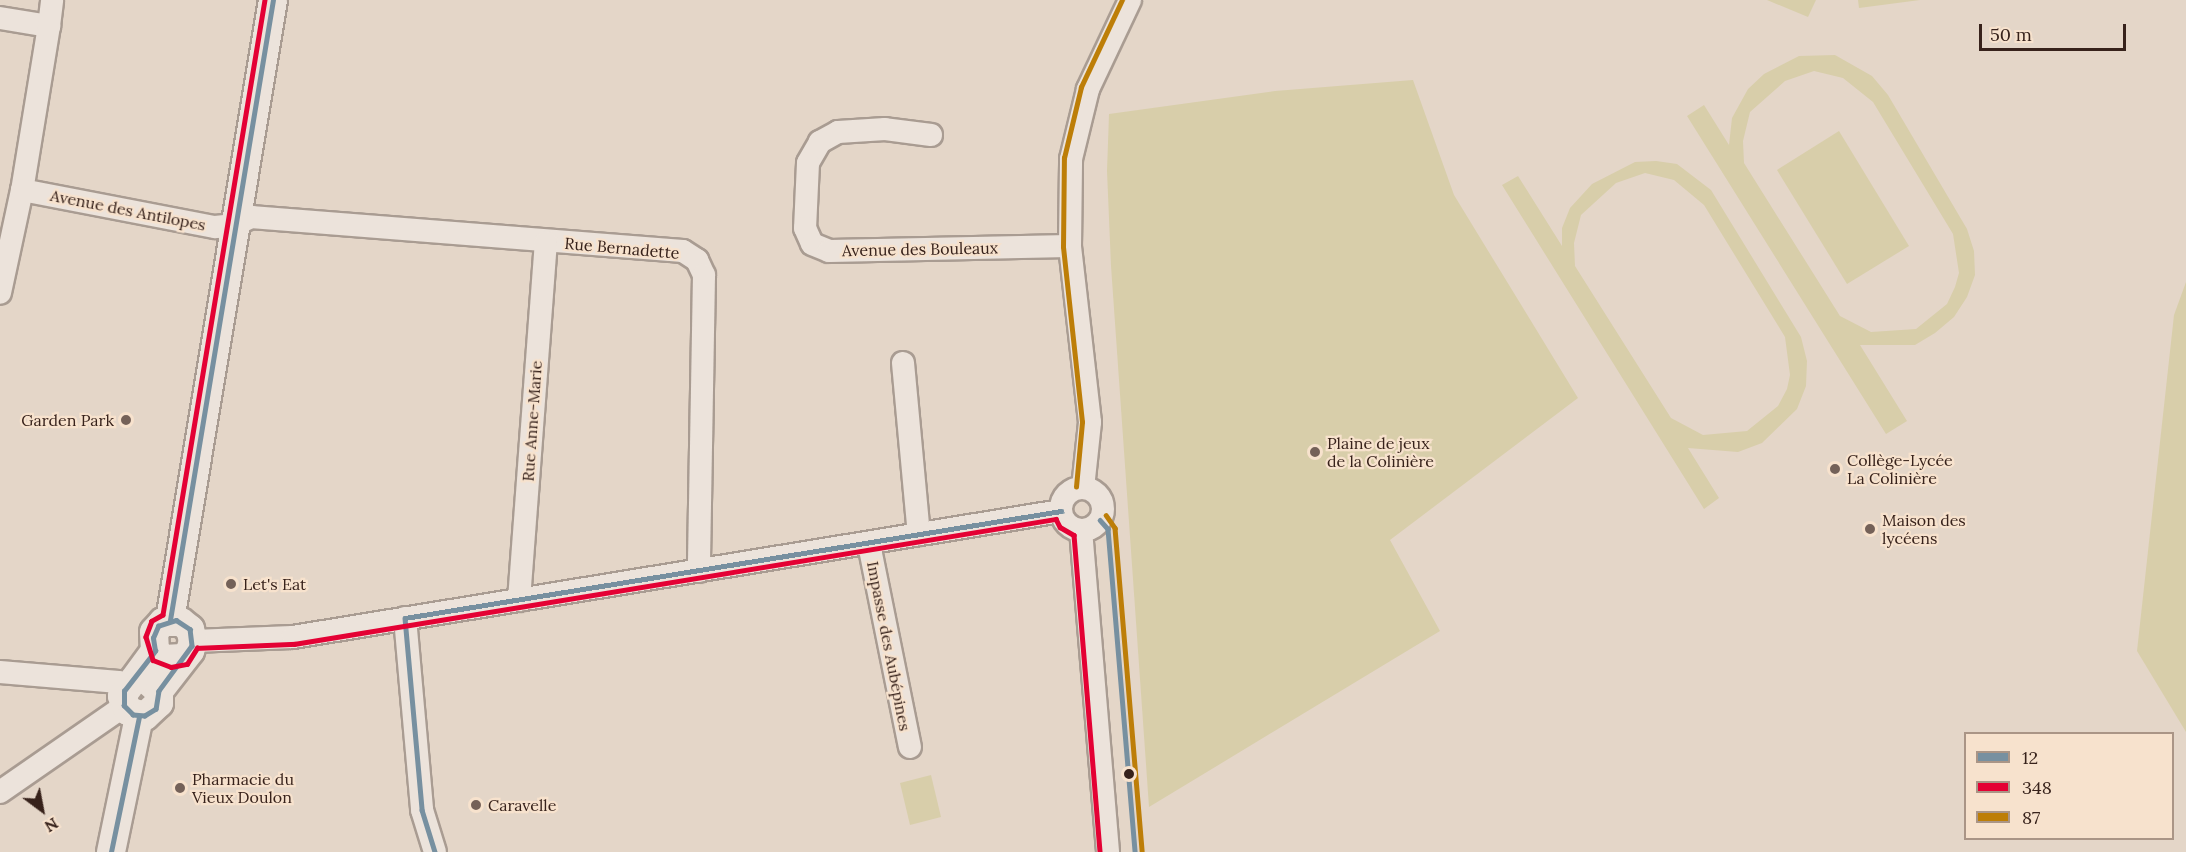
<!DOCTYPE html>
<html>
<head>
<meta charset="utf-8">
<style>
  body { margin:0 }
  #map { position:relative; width:2186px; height:852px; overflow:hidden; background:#e4d6c8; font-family:Lora,serif }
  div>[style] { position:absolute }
  .green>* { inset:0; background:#d8ceaa }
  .roads { filter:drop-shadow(2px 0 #a99c92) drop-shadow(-2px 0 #a99c92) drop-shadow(0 2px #a99c92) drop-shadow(0 -2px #a99c92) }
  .minor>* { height:22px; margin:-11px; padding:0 11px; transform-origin:11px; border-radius:11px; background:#ece3db }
  .minor>.ring { margin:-11px; padding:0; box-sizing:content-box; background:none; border:22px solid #ece3db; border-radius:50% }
  .tertiary>* { height:28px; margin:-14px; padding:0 14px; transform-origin:14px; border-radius:14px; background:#ece3db }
  .bus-1>* { height:4.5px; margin:-2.25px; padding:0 2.25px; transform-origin:2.25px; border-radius:2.25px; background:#7790a0 }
  .bus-2>* { height:4.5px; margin:-2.25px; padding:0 2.25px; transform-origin:2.25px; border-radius:2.25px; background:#e40134 }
  .bus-3>* { height:4.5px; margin:-2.25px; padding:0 2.25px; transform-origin:2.25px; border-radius:2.25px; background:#bd7e08 }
  .dots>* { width:16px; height:16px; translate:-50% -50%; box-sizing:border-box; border:3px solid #f7e2cd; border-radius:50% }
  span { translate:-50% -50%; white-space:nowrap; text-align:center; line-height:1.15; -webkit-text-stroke:4.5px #f7e2cd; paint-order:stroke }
  .street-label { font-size:16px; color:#37221b }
  .poi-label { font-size:16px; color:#37221b }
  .right { translate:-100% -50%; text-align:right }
  .left { translate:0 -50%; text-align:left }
  .legend { position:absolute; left:1964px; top:732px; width:210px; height:108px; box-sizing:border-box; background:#f7e2cd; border:2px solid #aa9586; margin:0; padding:8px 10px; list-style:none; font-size:18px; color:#37221b }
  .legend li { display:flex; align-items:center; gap:12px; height:30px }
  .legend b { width:30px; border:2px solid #aa9586 }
  .north { position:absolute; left:12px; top:780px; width:60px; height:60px; -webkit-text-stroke:4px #f7e2cd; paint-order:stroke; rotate:148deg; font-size:16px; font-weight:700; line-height:24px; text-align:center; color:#37221b }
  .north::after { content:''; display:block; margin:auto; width:21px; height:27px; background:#37221b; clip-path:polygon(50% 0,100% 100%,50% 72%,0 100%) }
  .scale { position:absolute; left:1979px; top:24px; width:147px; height:27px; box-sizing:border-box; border:3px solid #37221b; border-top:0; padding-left:8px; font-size:18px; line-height:21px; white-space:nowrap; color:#37221b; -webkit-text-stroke:4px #f7e2cd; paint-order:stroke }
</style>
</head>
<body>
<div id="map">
  <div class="green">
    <div style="clip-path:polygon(1767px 0,1816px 0,1808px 17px)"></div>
    <div style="clip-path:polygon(1858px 0,1920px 0,1859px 8px)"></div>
    <div style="clip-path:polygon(evenodd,1835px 55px,1872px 76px,1888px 95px,1967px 229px,1974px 251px,1975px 275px,1967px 297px,1954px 317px,1935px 333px,1915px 345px,1860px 345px,1907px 421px,1886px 434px,1687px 116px,1704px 105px,1729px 145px,1732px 118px,1748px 89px,1764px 74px,1799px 56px,1835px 55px,1814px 71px,1843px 78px,1873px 102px,1953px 234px,1959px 273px,1955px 287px,1947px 304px,1916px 329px,1871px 332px,1840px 316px,1744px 163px,1743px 141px,1750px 112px,1785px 81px,1814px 71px)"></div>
    <div style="clip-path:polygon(1413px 80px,1454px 195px,1578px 398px,1390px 540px,1440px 631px,1149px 807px,1111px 266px,1107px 171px,1109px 114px,1275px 91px)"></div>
    <div style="clip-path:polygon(1839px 131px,1909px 246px,1847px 284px,1777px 170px)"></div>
    <div style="clip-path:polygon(evenodd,1656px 161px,1677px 164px,1711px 190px,1801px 337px,1807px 361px,1806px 386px,1797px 409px,1762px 443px,1738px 452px,1688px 448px,1719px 498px,1704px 509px,1502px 185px,1518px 176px,1562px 246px,1562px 228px,1570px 208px,1592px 184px,1635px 162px,1656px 161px,1645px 173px,1674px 180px,1704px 205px,1785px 337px,1790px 375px,1787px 389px,1778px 406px,1747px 431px,1703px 435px,1671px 418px,1575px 266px,1574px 243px,1581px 215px,1616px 183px,1645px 173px)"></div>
    <div style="clip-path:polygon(2186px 282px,2186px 732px,2137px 651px,2174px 315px)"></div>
    <div style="clip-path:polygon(931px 775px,941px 817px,910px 825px,900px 783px)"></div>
  </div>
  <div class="roads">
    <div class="minor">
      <div style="left:0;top:18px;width:50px;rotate:9.3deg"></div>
      <div style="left:49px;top:26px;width:166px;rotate:99.3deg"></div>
      <div style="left:22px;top:190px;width:105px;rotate:102.1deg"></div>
      <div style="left:49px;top:26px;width:26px;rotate:-83deg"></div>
      <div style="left:931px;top:135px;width:46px;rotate:-172.6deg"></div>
      <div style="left:885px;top:129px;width:47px;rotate:176.3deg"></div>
      <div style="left:838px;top:132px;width:21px;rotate:151deg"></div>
      <div style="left:820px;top:142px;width:24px;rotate:120deg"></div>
      <div style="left:808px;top:163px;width:65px;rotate:92.6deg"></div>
      <div style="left:805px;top:228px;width:17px;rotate:66deg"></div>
      <div style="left:812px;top:244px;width:18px;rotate:22deg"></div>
      <div style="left:829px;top:251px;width:241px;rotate:-1.2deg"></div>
      <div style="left:22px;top:190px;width:197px;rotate:10.9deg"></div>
      <div style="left:215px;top:227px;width:20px;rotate:-6deg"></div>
      <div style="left:235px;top:225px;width:18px;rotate:-27deg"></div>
      <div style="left:251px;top:217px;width:433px;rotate:4.5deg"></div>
      <div style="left:683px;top:251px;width:17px;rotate:33deg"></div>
      <div style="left:697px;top:260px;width:17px;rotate:65deg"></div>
      <div style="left:704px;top:275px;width:296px;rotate:91deg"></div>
      <div style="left:903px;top:363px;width:172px;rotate:84.7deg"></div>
      <div style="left:1083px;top:488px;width:66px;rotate:-83.9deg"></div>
      <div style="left:1090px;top:422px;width:177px;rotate:-96.5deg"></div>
      <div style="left:1070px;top:246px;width:87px;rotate:-89.3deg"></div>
      <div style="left:1071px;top:159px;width:72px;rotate:-76.3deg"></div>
      <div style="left:1088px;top:89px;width:98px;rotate:-64.7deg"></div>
      <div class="ring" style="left:1061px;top:488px;width:20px;height:20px"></div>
      <div style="left:1081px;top:530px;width:323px;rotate:85.2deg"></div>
      <div style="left:869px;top:544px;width:207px;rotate:78.6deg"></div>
      <div style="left:519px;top:600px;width:359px;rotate:-85.7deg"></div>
      <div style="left:405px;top:618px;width:193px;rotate:84.9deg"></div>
      <div style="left:422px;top:810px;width:44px;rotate:72.8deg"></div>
      <div style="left:193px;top:641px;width:100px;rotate:-2.3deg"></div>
      <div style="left:293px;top:637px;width:778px;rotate:-9.32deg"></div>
      <div style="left:0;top:672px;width:119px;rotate:4.8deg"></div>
      <div style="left:119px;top:682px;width:8px;rotate:30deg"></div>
      <div style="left:0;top:792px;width:151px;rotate:-34.7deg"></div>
    </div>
    <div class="tertiary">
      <div style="left:170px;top:620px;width:628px;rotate:-80.57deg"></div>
      <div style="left:134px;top:680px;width:12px;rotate:-5deg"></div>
      <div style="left:146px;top:679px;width:18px;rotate:43deg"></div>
      <div style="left:159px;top:691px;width:12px;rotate:90deg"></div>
      <div style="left:159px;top:703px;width:19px;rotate:137deg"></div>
      <div style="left:145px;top:716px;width:18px;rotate:-164deg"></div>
      <div style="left:128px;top:711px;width:16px;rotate:-112deg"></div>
      <div style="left:122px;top:696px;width:56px;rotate:-53.7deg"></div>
      <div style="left:159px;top:691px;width:51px;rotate:-52.2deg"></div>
      <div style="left:190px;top:651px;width:10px;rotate:-73deg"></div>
      <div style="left:193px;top:641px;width:12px;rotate:-104deg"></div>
      <div style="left:190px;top:629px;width:11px;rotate:-142deg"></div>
      <div style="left:181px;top:622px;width:18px;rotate:180deg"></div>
      <div style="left:163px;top:622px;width:13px;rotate:132deg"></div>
      <div style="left:154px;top:632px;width:19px;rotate:87deg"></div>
      <div style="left:155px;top:651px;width:12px;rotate:42deg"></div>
      <div style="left:164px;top:659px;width:18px;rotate:-3deg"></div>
      <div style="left:111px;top:852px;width:138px;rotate:-78.3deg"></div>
    </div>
  </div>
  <div class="bus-1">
    <div style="left:1100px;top:520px;width:12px;rotate:48deg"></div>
    <div style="left:1108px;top:529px;width:324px;rotate:85.2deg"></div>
    <div style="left:405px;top:618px;width:665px;rotate:-9.26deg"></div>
    <div style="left:405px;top:618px;width:193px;rotate:84.9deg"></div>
    <div style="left:422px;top:810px;width:44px;rotate:72.8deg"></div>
    <div style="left:170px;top:620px;width:628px;rotate:-80.57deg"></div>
    <div style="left:176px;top:620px;width:17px;rotate:33deg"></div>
    <div style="left:190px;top:629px;width:17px;rotate:83deg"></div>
    <div style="left:192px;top:646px;width:56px;rotate:126.3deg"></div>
    <div style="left:159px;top:691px;width:18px;rotate:99deg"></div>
    <div style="left:156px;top:709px;width:13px;rotate:148deg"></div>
    <div style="left:145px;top:716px;width:12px;rotate:-175deg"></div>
    <div style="left:133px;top:715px;width:13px;rotate:-135deg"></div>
    <div style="left:124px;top:706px;width:15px;rotate:-90deg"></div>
    <div style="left:124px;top:691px;width:51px;rotate:-52.2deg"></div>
    <div style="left:155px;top:651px;width:13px;rotate:-99deg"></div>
    <div style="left:153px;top:638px;width:13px;rotate:-67deg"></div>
    <div style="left:158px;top:626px;width:19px;rotate:-18deg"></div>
    <div style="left:111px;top:852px;width:138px;rotate:-78.3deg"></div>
  </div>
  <div class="bus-2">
    <div style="left:265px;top:0;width:623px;rotate:99.42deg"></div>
    <div style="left:163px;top:615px;width:13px;rotate:151deg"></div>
    <div style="left:152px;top:621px;width:17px;rotate:111deg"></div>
    <div style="left:146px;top:637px;width:24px;rotate:73deg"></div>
    <div style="left:153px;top:660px;width:19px;rotate:21deg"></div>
    <div style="left:171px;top:667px;width:16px;rotate:-11deg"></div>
    <div style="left:187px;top:664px;width:19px;rotate:-58deg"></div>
    <div style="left:197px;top:648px;width:97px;rotate:-2.4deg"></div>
    <div style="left:294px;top:644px;width:772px;rotate:-9.32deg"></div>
    <div style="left:1056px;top:519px;width:9px;rotate:63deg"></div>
    <div style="left:1060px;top:527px;width:16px;rotate:30deg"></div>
    <div style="left:1074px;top:535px;width:318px;rotate:85.3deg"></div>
  </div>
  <div class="bus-3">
    <div style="left:1076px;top:487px;width:65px;rotate:-84.7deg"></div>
    <div style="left:1082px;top:422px;width:176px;rotate:-96.2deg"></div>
    <div style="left:1063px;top:247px;width:89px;rotate:-89.4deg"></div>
    <div style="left:1064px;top:158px;width:73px;rotate:-76.5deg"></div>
    <div style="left:1081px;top:87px;width:96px;rotate:-64.8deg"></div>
    <div style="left:1106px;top:515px;width:16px;rotate:55deg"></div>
    <div style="left:1115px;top:528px;width:324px;rotate:85.2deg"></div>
  </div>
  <div class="dots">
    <div style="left:126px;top:420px;background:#746158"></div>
    <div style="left:1315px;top:452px;background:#746158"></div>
    <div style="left:1835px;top:469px;background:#746158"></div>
    <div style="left:1870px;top:529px;background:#746158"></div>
    <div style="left:231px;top:584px;background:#746158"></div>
    <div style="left:1129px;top:774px;background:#37221b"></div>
    <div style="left:180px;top:788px;background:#746158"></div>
    <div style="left:476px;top:805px;background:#746158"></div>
  </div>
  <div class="street-label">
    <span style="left:128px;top:210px;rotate:11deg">Avenue des Antilopes</span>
    <span style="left:622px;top:248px;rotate:5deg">Rue Bernadette</span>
    <span style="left:920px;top:249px;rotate:-1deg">Avenue des Bouleaux</span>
    <span style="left:532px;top:421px;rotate:-86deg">Rue Anne-Marie</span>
    <span style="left:889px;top:646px;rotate:79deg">Impasse des Aubépines</span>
  </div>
  <div class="poi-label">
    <span class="right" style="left:114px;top:420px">Garden Park</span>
    <span class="left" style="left:1327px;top:452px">Plaine de jeux<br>de la Colinière</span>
    <span class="left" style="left:1847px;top:469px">Collège-Lycée<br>La Colinière</span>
    <span class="left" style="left:1882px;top:529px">Maison des<br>lycéens</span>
    <span class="left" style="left:243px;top:584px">Let's Eat</span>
    <span class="left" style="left:192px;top:788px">Pharmacie du<br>Vieux Doulon</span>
    <span class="left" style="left:488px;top:805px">Caravelle</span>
  </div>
  <ul class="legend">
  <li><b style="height:8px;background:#7790a0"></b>12</li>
  <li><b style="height:8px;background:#e40134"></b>348</li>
  <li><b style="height:8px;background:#bd7e08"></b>87</li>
  </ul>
  <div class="north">N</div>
  <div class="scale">50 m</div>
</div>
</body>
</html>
